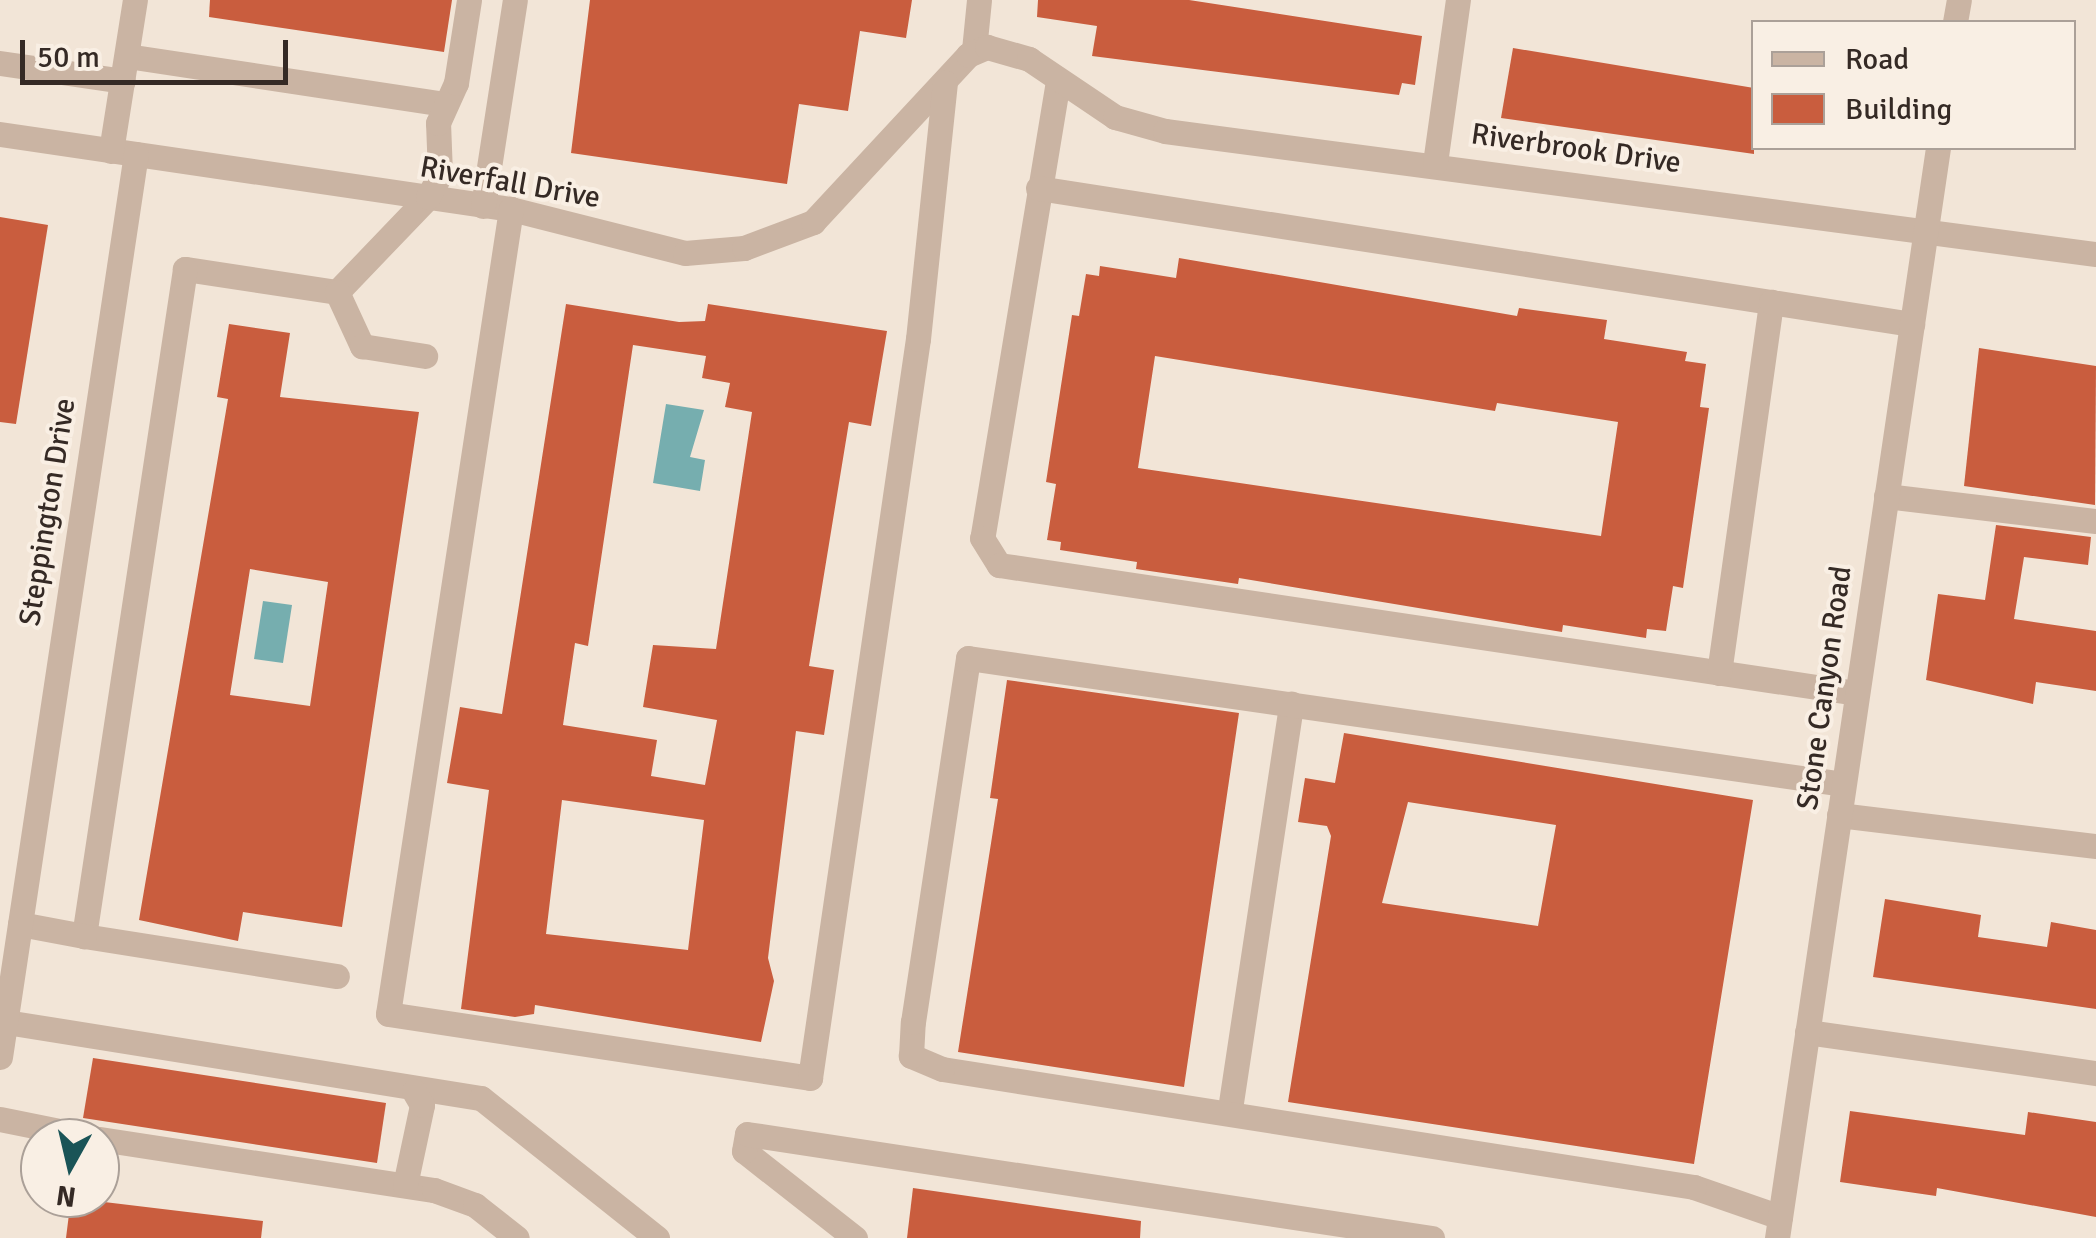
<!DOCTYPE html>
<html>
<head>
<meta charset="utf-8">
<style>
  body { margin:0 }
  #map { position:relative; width:2096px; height:1238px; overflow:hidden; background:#f2e5d7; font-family:Signika,sans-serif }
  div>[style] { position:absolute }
  .water>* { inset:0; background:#76aeaf }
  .building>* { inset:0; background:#c95d3e }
  .minor>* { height:25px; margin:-12.5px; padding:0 12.5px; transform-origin:12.5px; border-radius:12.5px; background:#cab4a3 }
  span { translate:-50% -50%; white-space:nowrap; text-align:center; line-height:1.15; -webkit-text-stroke:8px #f9efe4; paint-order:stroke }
  .street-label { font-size:30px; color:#352a25 }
  .legend { position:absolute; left:1751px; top:20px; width:325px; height:130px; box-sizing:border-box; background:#f9efe4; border:2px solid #aba098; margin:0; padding:12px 18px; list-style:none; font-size:30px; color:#352a25 }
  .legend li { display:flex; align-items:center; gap:20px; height:50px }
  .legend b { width:50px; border:2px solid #aba098 }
  .north { position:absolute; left:20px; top:1118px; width:100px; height:100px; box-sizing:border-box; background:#f9efe4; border:2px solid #aba098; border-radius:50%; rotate:188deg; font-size:28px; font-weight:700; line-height:40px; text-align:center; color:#352a25 }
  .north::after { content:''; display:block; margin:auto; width:35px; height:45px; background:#1a5457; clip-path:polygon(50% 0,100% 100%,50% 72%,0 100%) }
  .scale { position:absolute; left:20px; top:40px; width:268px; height:45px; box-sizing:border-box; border:5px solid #352a25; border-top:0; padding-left:12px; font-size:30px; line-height:35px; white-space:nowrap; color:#352a25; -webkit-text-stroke:8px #f9efe4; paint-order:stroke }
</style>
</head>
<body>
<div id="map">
  <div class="water">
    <div style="clip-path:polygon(666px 404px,704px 410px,690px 457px,705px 460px,700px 491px,653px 483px)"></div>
    <div style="clip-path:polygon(263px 601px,292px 605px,283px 663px,254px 659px)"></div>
  </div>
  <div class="building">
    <div style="clip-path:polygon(210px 0,452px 0,444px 52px,209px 17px)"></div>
    <div style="clip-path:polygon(590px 0,912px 0,906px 38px,860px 31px,848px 111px,799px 104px,787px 184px,571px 153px)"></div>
    <div style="clip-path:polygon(1038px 0,1189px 0,1422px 36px,1415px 85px,1402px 83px,1399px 95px,1092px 56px,1097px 26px,1037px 17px)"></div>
    <div style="clip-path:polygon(1513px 48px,1754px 88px,1754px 154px,1501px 118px)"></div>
    <div style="clip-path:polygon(0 217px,48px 225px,16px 424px,0 422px)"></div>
    <div style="clip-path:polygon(evenodd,1179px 258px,1517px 316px,1519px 308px,1607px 320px,1604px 339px,1687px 352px,1685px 361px,1706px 364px,1700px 407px,1709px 408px,1683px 588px,1673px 586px,1666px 631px,1647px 629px,1646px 638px,1563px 625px,1562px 632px,1239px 578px,1238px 584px,1136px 569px,1137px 562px,1060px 550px,1061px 542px,1047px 540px,1056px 484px,1046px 482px,1072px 315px,1079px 316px,1086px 274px,1099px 276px,1100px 266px,1176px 278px,1179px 258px,1155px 356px,1495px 411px,1497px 403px,1618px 422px,1601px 536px,1138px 468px,1155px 356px)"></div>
    <div style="clip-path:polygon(evenodd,566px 304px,679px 322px,705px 321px,708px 304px,887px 331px,871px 426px,849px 422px,809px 666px,834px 670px,824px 735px,796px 731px,768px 958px,774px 981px,761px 1042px,535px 1005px,534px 1014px,515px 1017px,461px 1009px,489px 790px,447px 783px,460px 707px,502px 714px,566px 304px,633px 345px,706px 356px,702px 378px,730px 383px,725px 407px,752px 412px,716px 649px,653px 645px,643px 707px,717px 720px,705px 785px,651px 776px,657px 740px,563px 725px,575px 643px,588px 646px,633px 345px,566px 304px,562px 800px,704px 820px,688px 950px,546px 934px,562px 800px)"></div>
    <div style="clip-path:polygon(evenodd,229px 324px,290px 333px,280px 397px,419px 412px,342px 927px,243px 912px,238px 941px,139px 920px,228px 399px,217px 397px,229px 324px,250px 569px,328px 582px,310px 706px,230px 695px,250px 569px)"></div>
    <div style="clip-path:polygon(1979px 348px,2096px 366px,2095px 505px,1964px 486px)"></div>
    <div style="clip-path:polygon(1996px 525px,2091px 537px,2088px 565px,2024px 557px,2014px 619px,2096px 631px,2096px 691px,2036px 682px,2033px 704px,1926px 680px,1938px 594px,1985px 600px)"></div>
    <div style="clip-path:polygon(1007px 680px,1239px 713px,1184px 1087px,958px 1052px,998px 799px,990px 798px)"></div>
    <div style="clip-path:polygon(evenodd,1344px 733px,1753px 800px,1694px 1164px,1288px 1102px,1331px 836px,1327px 826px,1298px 822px,1305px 778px,1335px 783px,1344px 733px,1408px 802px,1556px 825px,1538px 926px,1382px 903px,1408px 802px)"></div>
    <div style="clip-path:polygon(1885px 899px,1981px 915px,1978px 937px,2047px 947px,2051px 922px,2096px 930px,2096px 1009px,1873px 977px)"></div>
    <div style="clip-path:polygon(93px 1058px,386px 1103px,377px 1163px,83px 1118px)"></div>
    <div style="clip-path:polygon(1850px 1111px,2025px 1135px,2028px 1112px,2096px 1122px,2096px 1217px,1937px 1188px,1936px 1196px,1840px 1182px)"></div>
    <div style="clip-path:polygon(913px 1188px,1141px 1221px,1140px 1238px,907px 1238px)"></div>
    <div style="clip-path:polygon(71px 1198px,263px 1221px,261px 1238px,66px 1238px)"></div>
  </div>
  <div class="minor">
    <div style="left:1955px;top:22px;width:22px;rotate:-80deg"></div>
    <div style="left:974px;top:50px;width:50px;rotate:-84.3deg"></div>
    <div style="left:127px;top:56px;width:322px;rotate:8.6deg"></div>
    <div style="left:0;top:63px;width:124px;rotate:8.3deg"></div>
    <div style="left:1058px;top:81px;width:463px;rotate:99.4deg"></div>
    <div style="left:982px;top:538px;width:32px;rotate:58deg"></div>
    <div style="left:999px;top:565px;width:867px;rotate:8.49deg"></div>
    <div style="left:0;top:134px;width:516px;rotate:8.35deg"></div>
    <div style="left:511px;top:209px;width:179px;rotate:14.2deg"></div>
    <div style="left:685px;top:253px;width:59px;rotate:-4.8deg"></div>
    <div style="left:744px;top:248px;width:74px;rotate:-20.6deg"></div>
    <div style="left:813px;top:222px;width:228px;rotate:-47.1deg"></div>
    <div style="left:968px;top:55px;width:21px;rotate:-23deg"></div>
    <div style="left:987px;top:47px;width:44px;rotate:15.9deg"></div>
    <div style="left:1029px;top:59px;width:104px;rotate:34deg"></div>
    <div style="left:1115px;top:117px;width:52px;rotate:15.6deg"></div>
    <div style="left:1165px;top:131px;width:939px;rotate:7.53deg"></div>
    <div style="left:111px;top:151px;width:153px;rotate:-81deg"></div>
    <div style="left:1435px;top:163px;width:165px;rotate:-82deg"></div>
    <div style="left:1038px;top:188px;width:742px;rotate:8.84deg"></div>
    <div style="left:483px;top:206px;width:208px;rotate:-81.2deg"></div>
    <div style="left:511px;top:209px;width:814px;rotate:98.69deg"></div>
    <div style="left:388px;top:1014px;width:427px;rotate:8.6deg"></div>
    <div style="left:810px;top:1078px;width:747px;rotate:-81.69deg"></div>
    <div style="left:918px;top:339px;width:258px;rotate:-84deg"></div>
    <div style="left:337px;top:292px;width:154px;rotate:-171.4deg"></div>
    <div style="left:185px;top:269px;width:675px;rotate:98.61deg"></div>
    <div style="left:84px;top:936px;width:256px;rotate:9deg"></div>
    <div style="left:337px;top:292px;width:132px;rotate:-46.2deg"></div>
    <div style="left:428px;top:197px;width:26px;rotate:-62deg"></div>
    <div style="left:440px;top:174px;width:51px;rotate:-92.2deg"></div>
    <div style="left:438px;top:123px;width:44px;rotate:-65.8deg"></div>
    <div style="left:456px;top:83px;width:84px;rotate:-81.1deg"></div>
    <div style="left:337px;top:292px;width:60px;rotate:65.2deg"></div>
    <div style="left:362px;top:346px;width:64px;rotate:9deg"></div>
    <div style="left:1886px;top:496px;width:211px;rotate:6.8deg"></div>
    <div style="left:1719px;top:673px;width:375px;rotate:-82deg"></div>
    <div style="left:1771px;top:302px;width:143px;rotate:8.9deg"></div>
    <div style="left:1839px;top:815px;width:259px;rotate:6.9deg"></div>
    <div style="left:20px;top:924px;width:65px;rotate:10.6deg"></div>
    <div style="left:6px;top:1022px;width:481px;rotate:9.1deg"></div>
    <div style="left:481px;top:1098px;width:225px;rotate:38.5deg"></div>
    <div style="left:1807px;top:1032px;width:292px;rotate:8.1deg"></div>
    <div style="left:0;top:1057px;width:913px;rotate:-81.44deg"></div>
    <div style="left:1230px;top:1109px;width:410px;rotate:-81.4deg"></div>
    <div style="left:0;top:1119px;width:96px;rotate:11.4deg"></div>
    <div style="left:100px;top:1139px;width:338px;rotate:8.7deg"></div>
    <div style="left:434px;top:1190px;width:44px;rotate:20.1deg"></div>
    <div style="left:475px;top:1205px;width:53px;rotate:38.2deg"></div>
    <div style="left:405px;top:1185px;width:82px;rotate:-78deg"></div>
    <div style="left:422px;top:1105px;width:16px;rotate:-120deg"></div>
    <div style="left:1780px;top:1217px;width:91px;rotate:-160.8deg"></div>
    <div style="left:1694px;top:1187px;width:761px;rotate:-171.08deg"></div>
    <div style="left:942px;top:1069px;width:34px;rotate:-157deg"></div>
    <div style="left:911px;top:1056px;width:34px;rotate:-87deg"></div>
    <div style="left:913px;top:1022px;width:368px;rotate:-81.4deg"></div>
    <div style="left:968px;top:658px;width:884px;rotate:8.19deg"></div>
    <div style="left:855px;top:1238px;width:141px;rotate:-141.9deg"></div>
    <div style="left:744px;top:1151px;width:17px;rotate:-80deg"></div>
    <div style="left:747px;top:1134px;width:693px;rotate:8.63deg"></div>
    <div style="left:1777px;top:1238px;width:1102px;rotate:-81.6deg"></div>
  </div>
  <div class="street-label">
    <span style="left:1576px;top:149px;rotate:8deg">Riverbrook Drive</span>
    <span style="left:510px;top:183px;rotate:10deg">Riverfall Drive</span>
    <span style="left:48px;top:512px;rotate:-81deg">Steppington Drive</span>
    <span style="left:1825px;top:688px;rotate:-82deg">Stone Canyon Road</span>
  </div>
  <ul class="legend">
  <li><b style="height:12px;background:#cab4a3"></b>Road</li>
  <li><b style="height:28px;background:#c95d3e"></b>Building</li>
  </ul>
  <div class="north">N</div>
  <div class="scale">50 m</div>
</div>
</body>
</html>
